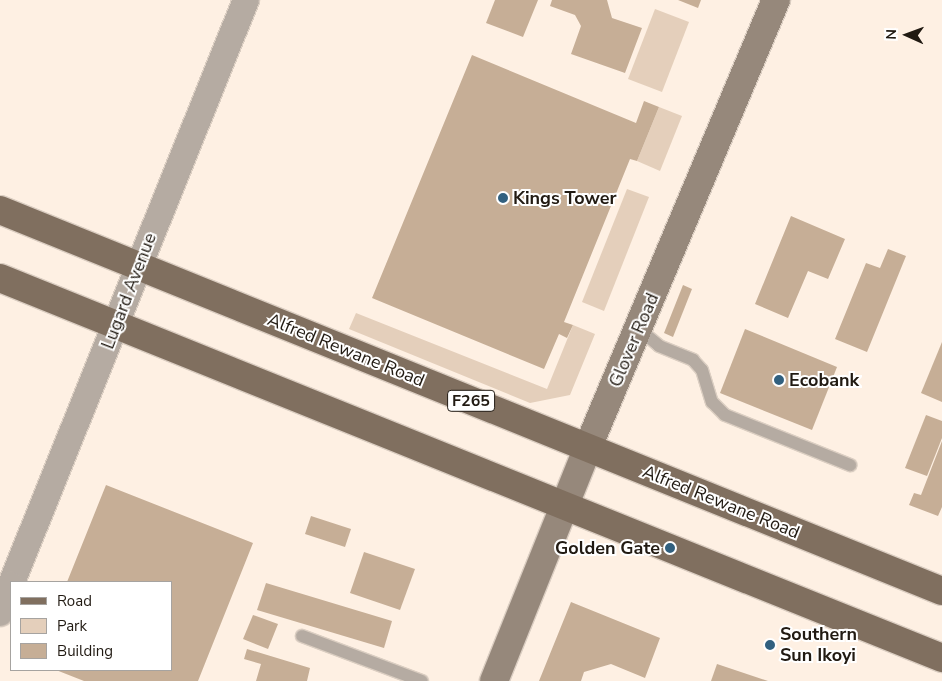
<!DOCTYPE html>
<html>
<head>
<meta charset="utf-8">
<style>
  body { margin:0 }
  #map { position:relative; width:942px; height:681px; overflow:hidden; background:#fef0e3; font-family:"Nunito Sans",sans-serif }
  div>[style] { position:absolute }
  .green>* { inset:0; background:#e4cfbb }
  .building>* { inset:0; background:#c6ae96 }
  .roads { filter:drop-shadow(1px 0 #dbcec2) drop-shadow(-1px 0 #dbcec2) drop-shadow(0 1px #dbcec2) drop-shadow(0 -1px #dbcec2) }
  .lane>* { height:12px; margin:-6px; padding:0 6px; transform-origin:6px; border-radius:6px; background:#b5aba2 }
  .street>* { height:26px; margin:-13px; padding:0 13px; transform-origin:13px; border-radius:13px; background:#b5aba2 }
  .secondary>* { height:28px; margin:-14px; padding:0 14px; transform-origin:14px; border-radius:14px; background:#96887b }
  .primary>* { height:28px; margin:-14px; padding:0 14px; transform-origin:14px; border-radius:14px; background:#806f5f }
  .dots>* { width:14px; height:14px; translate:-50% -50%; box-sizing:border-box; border:2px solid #fff; border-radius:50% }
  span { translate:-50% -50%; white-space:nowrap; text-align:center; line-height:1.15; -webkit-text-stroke:4px #fff; paint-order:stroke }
  .shield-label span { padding:1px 4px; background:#fff; border:1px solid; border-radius:4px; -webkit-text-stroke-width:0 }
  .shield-label { font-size:16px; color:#211a12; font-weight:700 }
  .poi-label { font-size:18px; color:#211a12; font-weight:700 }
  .left { translate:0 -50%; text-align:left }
  .right { translate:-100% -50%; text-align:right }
  .street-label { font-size:18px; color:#211a12 }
  .legend { position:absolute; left:10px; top:581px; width:162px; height:90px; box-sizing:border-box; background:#fff; border:1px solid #a6a3a0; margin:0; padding:6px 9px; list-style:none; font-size:15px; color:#211a12 }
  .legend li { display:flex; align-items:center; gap:10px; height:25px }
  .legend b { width:25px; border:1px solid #a6a3a0 }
  .north { position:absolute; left:882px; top:10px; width:50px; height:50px; -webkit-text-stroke:4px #fff; paint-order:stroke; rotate:272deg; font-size:14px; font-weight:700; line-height:20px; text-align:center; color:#211a12 }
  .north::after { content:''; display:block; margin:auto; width:18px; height:22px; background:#211a12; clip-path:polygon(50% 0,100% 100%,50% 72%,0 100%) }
</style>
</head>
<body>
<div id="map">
  <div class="green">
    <div style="clip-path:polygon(655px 9px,689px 22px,662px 92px,628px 79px)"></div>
    <div style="clip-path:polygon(659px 107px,682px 116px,660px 171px,637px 161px)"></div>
    <div style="clip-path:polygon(627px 189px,649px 197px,604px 311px,582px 302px)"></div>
    <div style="clip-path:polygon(356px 313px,547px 389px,573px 325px,595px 334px,570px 395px,530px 403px,349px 329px)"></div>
  </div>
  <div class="building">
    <div style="clip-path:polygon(495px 0,538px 0,523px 37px,486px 23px)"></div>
    <div style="clip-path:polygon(552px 0,607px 0,612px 18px,642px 28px,625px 73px,571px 54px,581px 26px,575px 15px,550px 6px)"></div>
    <div style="clip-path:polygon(678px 0,701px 0,698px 8px)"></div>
    <div style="clip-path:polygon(472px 55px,636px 123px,644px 101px,659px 107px,637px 161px,630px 159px,564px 322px,573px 325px,567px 338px,559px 334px,544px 369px,372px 298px)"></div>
    <div style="clip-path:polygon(791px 216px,845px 239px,828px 279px,808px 271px,788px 318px,755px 304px)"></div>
    <div style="clip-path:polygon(888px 249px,906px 256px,867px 352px,835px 339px,866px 263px,880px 268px)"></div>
    <div style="clip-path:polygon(683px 285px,692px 289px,673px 337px,664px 333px)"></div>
    <div style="clip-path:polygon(745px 329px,837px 367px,812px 430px,720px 393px)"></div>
    <div style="clip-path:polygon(942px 342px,942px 402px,921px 393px)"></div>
    <div style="clip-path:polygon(926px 415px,942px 421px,942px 438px,927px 476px,905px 468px)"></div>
    <div style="clip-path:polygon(942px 441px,942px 507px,938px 516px,909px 505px,914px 493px,921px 495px)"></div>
    <div style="clip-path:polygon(106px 485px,253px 543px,198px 681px,84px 681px,56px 670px,171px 670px,171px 582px,67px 582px)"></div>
    <div style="clip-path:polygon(311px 516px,351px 529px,345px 547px,305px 534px)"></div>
    <div style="clip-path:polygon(364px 552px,415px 569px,400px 610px,350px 593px)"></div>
    <div style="clip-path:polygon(266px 583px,392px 621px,384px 648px,257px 610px)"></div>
    <div style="clip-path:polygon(571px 602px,660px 638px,645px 678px,611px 664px,584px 672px,581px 681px,539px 681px)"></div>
    <div style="clip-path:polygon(253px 615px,278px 624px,268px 649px,243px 639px)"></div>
    <div style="clip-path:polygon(247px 649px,310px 668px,307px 681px,256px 681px,261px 664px,244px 659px)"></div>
    <div style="clip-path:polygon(717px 664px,768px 681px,711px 681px)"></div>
  </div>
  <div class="roads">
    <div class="lane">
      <div style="left:639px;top:329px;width:26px;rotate:40deg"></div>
      <div style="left:659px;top:346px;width:37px;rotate:22deg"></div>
      <div style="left:693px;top:360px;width:13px;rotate:48deg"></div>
      <div style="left:702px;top:370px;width:34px;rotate:73deg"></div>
      <div style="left:712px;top:402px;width:18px;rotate:45deg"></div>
      <div style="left:725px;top:415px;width:135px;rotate:21.8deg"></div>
      <div style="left:302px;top:636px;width:128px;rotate:20.6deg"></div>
    </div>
    <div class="street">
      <div style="left:12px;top:582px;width:627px;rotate:-68.1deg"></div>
      <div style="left:0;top:613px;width:30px;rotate:-69deg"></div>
    </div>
    <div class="secondary">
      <div style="left:494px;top:681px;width:252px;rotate:-68.1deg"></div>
      <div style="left:588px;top:447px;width:485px;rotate:-67.2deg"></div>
    </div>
    <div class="primary">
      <div style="left:0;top:210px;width:1016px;rotate:22.02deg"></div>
      <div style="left:0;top:278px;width:1016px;rotate:21.97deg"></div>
    </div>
  </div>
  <div class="dots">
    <div style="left:503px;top:198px;background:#31607f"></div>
    <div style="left:779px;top:380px;background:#31607f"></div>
    <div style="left:670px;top:548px;background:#31607f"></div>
    <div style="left:770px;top:645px;background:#31607f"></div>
  </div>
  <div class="shield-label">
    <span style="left:471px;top:401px">F265</span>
  </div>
  <div class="poi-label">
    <span class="left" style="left:513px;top:198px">Kings Tower</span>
    <span class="left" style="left:789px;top:380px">Ecobank</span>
    <span class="right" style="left:660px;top:548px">Golden Gate</span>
    <span class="left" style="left:780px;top:645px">Southern<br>Sun Ikoyi</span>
  </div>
  <div class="street-label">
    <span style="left:129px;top:291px;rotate:-69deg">Lugard Avenue</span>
    <span style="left:634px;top:340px;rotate:-67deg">Glover Road</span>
    <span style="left:346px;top:350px;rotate:22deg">Alfred Rewane Road</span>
    <span style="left:721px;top:502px;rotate:22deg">Alfred Rewane Road</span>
  </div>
  <ul class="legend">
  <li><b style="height:6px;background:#806f5f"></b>Road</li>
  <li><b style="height:14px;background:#e4cfbb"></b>Park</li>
  <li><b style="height:14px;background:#c6ae96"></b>Building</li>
  </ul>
  <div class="north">N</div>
</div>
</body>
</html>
